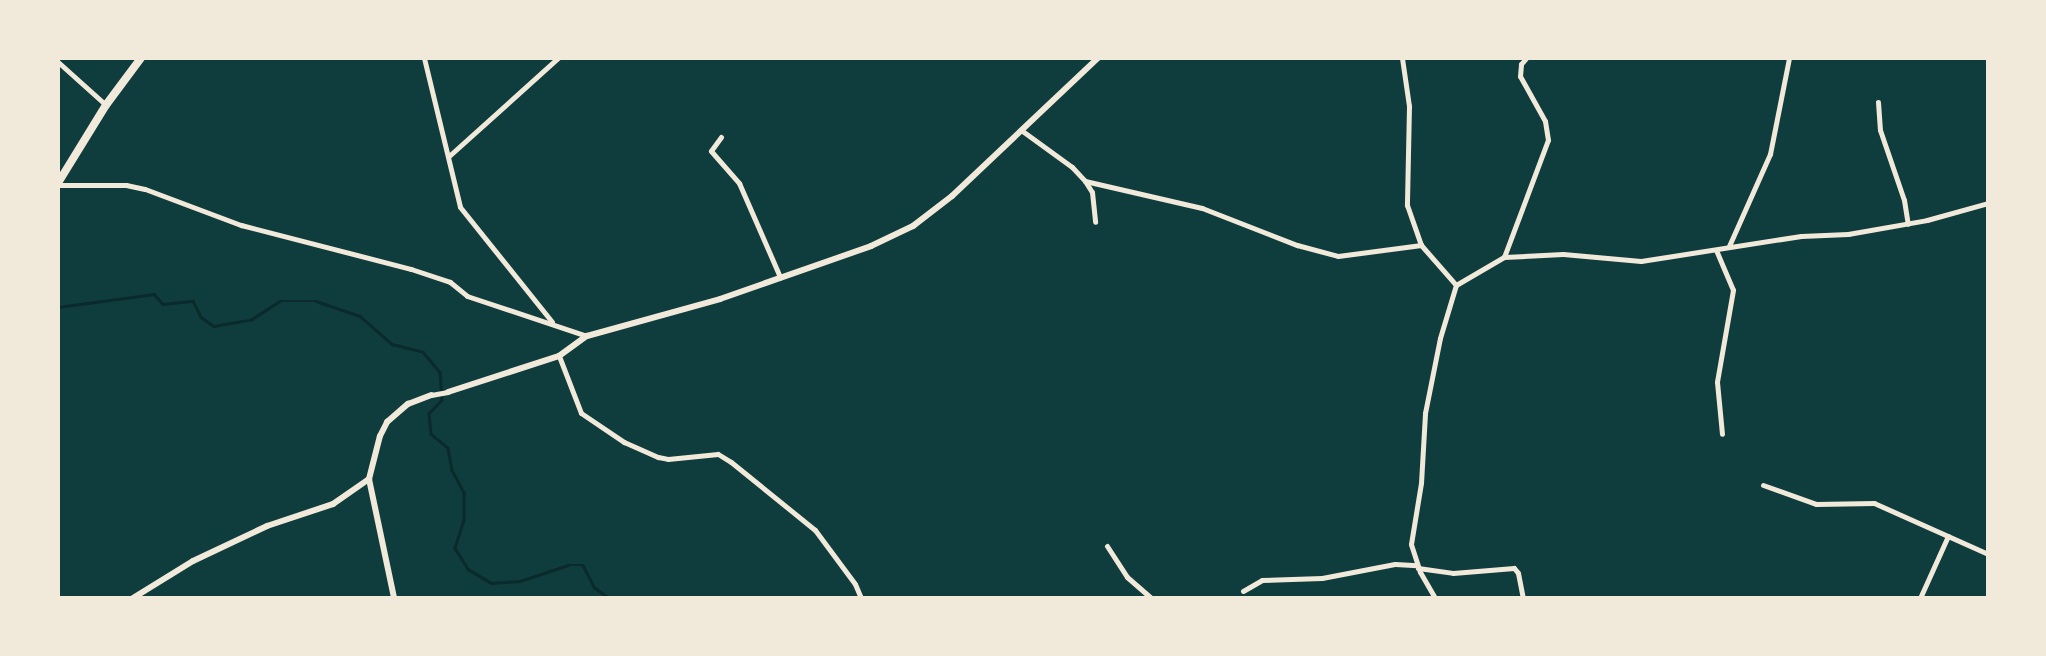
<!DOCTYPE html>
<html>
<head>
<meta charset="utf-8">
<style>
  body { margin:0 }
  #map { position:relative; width:2046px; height:656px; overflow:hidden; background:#0f3d3e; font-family:"Exo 2",sans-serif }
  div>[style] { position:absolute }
  .stream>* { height:2.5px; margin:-1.25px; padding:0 1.25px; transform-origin:1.25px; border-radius:1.25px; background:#0a2a2b }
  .minor>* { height:5px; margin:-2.5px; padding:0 2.5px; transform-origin:2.5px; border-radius:2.5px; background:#f1e9da }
  .tertiary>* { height:6px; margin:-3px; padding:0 3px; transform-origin:3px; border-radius:3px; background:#f1e9da }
  .primary>* { height:8px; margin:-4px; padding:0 4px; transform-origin:4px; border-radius:4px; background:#f1e9da }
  span { translate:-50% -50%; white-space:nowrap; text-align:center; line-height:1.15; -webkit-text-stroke:5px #f1e9da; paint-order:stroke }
  .frame { position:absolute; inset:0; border:60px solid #f1e9da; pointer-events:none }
</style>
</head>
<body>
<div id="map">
  <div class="stream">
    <div style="left:58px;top:307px;width:97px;rotate:-7.7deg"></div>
    <div style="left:154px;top:294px;width:13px;rotate:48deg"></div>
    <div style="left:163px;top:304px;width:30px;rotate:-6deg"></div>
    <div style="left:193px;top:301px;width:18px;rotate:63deg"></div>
    <div style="left:201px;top:317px;width:16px;rotate:35deg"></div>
    <div style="left:214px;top:326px;width:39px;rotate:-10deg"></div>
    <div style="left:252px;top:319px;width:33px;rotate:-33deg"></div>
    <div style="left:280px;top:301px;width:36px"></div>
    <div style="left:316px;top:301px;width:46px;rotate:18.8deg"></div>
    <div style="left:360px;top:316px;width:43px;rotate:41.2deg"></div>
    <div style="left:392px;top:344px;width:32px;rotate:14deg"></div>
    <div style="left:423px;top:352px;width:26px;rotate:50deg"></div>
    <div style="left:440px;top:372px;width:28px;rotate:86deg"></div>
    <div style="left:442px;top:400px;width:19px;rotate:133deg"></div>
    <div style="left:429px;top:414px;width:20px;rotate:84deg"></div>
    <div style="left:431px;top:434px;width:22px;rotate:39deg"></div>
    <div style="left:448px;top:448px;width:22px;rotate:80deg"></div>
    <div style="left:452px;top:470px;width:26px;rotate:62deg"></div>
    <div style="left:464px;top:493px;width:27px;rotate:90deg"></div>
    <div style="left:464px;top:520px;width:29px;rotate:108deg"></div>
    <div style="left:455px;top:548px;width:25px;rotate:58deg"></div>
    <div style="left:468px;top:569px;width:27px;rotate:31deg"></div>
    <div style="left:491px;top:583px;width:29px;rotate:-4deg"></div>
    <div style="left:520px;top:581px;width:51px;rotate:-18.4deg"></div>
    <div style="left:568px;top:565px;width:15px"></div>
    <div style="left:583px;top:565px;width:25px;rotate:63deg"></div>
    <div style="left:594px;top:587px;width:19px;rotate:36deg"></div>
    <div style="left:640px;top:598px;width:2px"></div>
  </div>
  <div class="minor">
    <div style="left:424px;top:58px;width:153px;rotate:76.4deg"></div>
    <div style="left:460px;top:207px;width:147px;rotate:51.3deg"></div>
    <div style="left:1402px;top:58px;width:49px;rotate:81.7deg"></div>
    <div style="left:1409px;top:106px;width:99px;rotate:91.2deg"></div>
    <div style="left:1407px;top:205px;width:42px;rotate:70.7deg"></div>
    <div style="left:1421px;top:245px;width:53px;rotate:48.8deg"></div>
    <div style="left:58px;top:62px;width:64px;rotate:41.9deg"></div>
    <div style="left:1878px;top:102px;width:28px;rotate:86deg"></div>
    <div style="left:1880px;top:130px;width:74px;rotate:71.1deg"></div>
    <div style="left:1904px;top:200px;width:24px;rotate:81deg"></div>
    <div style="left:1021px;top:130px;width:63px;rotate:36deg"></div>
    <div style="left:1072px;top:167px;width:19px;rotate:47deg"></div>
    <div style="left:1085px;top:181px;width:13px;rotate:58deg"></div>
    <div style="left:1092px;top:192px;width:30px;rotate:84deg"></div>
    <div style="left:721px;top:137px;width:17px;rotate:126deg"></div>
    <div style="left:711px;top:151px;width:43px;rotate:48.8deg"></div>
    <div style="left:739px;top:183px;width:103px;rotate:66.4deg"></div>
    <div style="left:449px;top:156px;width:147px;rotate:-42deg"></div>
    <div style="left:1085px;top:181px;width:120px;rotate:13deg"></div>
    <div style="left:1202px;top:208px;width:102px;rotate:21.3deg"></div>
    <div style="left:1297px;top:245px;width:42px;rotate:15deg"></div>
    <div style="left:1338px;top:256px;width:84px;rotate:-7.5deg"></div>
    <div style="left:58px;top:185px;width:68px"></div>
    <div style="left:126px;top:185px;width:19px;rotate:12deg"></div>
    <div style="left:145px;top:189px;width:103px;rotate:20.6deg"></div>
    <div style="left:241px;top:225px;width:176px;rotate:14.5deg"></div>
    <div style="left:411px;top:269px;width:41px;rotate:18.4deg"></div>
    <div style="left:450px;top:282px;width:22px;rotate:39deg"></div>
    <div style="left:467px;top:296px;width:126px;rotate:18.4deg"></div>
    <div style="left:1729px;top:246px;width:101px;rotate:-66deg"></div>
    <div style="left:1770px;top:154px;width:98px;rotate:-78.8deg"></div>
    <div style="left:1716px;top:250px;width:43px;rotate:67deg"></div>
    <div style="left:1733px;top:290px;width:93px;rotate:99.9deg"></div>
    <div style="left:1717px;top:382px;width:52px;rotate:84.5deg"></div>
    <div style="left:1504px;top:257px;width:125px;rotate:-69.4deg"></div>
    <div style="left:1548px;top:140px;width:19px;rotate:-99deg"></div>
    <div style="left:1545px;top:121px;width:51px;rotate:-119.1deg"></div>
    <div style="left:1520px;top:76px;width:12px;rotate:-85deg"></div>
    <div style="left:1521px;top:64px;width:8px;rotate:-50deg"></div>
    <div style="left:559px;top:356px;width:61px;rotate:68.9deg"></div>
    <div style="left:581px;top:413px;width:52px;rotate:34deg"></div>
    <div style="left:624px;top:442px;width:37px;rotate:24deg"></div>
    <div style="left:658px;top:457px;width:10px;rotate:11deg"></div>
    <div style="left:668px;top:459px;width:50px;rotate:-5.7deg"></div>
    <div style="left:718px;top:454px;width:15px;rotate:32deg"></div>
    <div style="left:731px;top:462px;width:108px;rotate:39deg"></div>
    <div style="left:815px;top:530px;width:67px;rotate:53.5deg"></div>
    <div style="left:855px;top:584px;width:15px;rotate:67deg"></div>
    <div style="left:431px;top:395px;width:17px;rotate:-10deg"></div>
    <div style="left:1763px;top:485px;width:56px;rotate:19.7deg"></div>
    <div style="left:1816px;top:504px;width:58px;rotate:-1deg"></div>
    <div style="left:1874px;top:503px;width:125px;rotate:24.1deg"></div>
    <div style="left:1107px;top:546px;width:37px;rotate:57deg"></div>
    <div style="left:1127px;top:577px;width:32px;rotate:41deg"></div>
    <div style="left:1418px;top:568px;width:35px;rotate:8deg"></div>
    <div style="left:1453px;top:573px;width:61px;rotate:-4.7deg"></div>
    <div style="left:1514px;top:568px;width:6px;rotate:51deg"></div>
    <div style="left:1518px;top:573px;width:25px;rotate:79deg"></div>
    <div style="left:1243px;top:591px;width:22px;rotate:-30deg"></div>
    <div style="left:1262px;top:580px;width:60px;rotate:-1.9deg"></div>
    <div style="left:1322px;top:578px;width:74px;rotate:-10.9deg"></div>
    <div style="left:1395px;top:564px;width:22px;rotate:3deg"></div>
    <div style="left:1435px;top:598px;width:30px;rotate:-120deg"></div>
    <div style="left:1420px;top:572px;width:29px;rotate:-108deg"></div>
    <div style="left:1411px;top:544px;width:62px;rotate:-80.7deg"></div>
    <div style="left:1421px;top:483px;width:70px;rotate:-86.7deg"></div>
    <div style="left:1425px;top:413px;width:76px;rotate:-78.7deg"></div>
    <div style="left:1440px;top:338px;width:55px;rotate:-73.2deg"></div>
    <div style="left:1456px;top:285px;width:56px;rotate:-30.3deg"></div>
    <div style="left:1504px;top:257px;width:59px;rotate:-2.9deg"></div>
    <div style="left:1563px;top:254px;width:78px;rotate:5.1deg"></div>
    <div style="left:1641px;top:261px;width:162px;rotate:-8.9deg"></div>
    <div style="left:1801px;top:236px;width:47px;rotate:-2.4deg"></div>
    <div style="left:1848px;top:234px;width:80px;rotate:-10deg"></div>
    <div style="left:1927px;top:220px;width:63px;rotate:-15.6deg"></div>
    <div style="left:1920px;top:598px;width:68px;rotate:-65.7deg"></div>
  </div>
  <div class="tertiary">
    <div style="left:448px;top:392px;width:117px;rotate:-18deg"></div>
    <div style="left:559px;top:356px;width:34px;rotate:-36deg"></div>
    <div style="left:587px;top:336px;width:138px;rotate:-15.5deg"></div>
    <div style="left:720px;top:299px;width:160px;rotate:-19.3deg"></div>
    <div style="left:871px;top:246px;width:47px;rotate:-25.5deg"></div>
    <div style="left:913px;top:226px;width:49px;rotate:-37.6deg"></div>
    <div style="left:952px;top:196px;width:201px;rotate:-43.4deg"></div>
    <div style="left:369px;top:479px;width:122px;rotate:78.1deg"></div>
    <div style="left:133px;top:598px;width:70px;rotate:-31.7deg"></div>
    <div style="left:193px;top:561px;width:82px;rotate:-25.3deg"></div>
    <div style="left:267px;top:526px;width:70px;rotate:-18.4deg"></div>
    <div style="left:333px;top:504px;width:44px;rotate:-34.8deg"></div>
    <div style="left:369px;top:479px;width:44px;rotate:-75.7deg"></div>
    <div style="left:380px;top:436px;width:16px;rotate:-63deg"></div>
    <div style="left:387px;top:422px;width:28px;rotate:-41deg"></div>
    <div style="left:408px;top:404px;width:25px;rotate:-21deg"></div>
  </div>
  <div class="primary">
    <div style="left:58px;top:183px;width:92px;rotate:-58.4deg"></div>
    <div style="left:106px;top:105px;width:59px;rotate:-53.3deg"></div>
  </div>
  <div class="frame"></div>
</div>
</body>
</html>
